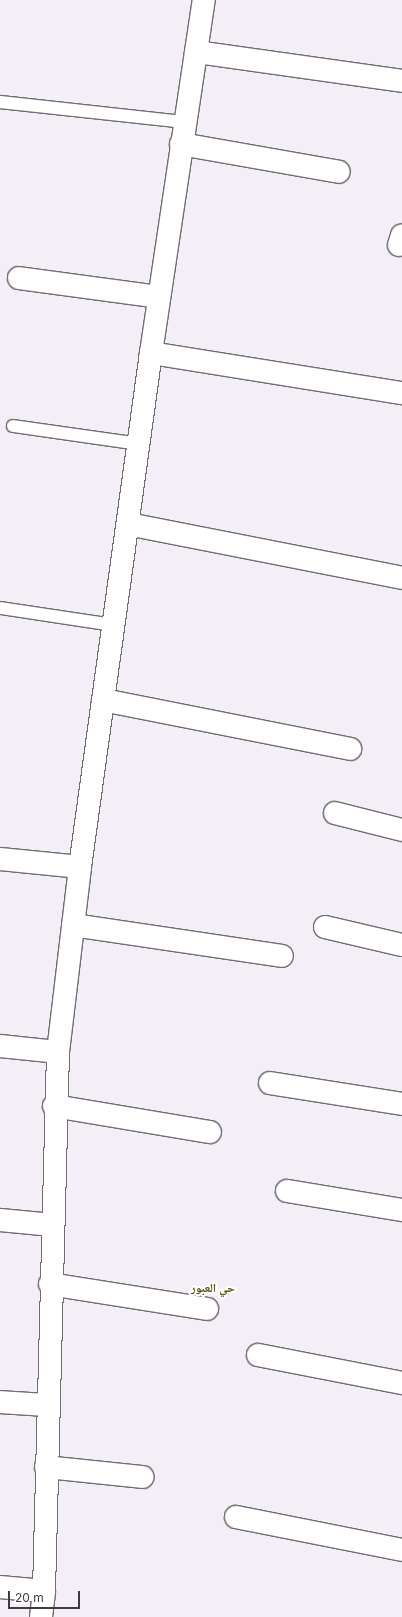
<!DOCTYPE html>
<html>
<head>
<meta charset="utf-8">
<style>
  body { margin:0 }
  #map { position:relative; width:402px; height:1617px; overflow:hidden; background:#f4eff7; font-family:Inter,"Noto Naskh Arabic",sans-serif }
  div>[style] { position:absolute }
  .roads { filter:drop-shadow(1px 0 #706c73) drop-shadow(-1px 0 #706c73) drop-shadow(0 1px #706c73) drop-shadow(0 -1px #706c73) }
  .service>* { height:12px; margin:-6px; padding:0 6px; transform-origin:6px; border-radius:6px; background:#fff }
  .minor>* { height:22px; margin:-11px; padding:0 11px; transform-origin:11px; border-radius:11px; background:#fff }
  span { translate:-50% -50%; white-space:nowrap; text-align:center; line-height:1.15; -webkit-text-stroke:4px #fff; paint-order:stroke }
  .neighbourhood-label { font-size:12px; color:#5e5215; font-weight:700 }
  .scale { position:absolute; left:8px; top:1591px; width:72px; height:18px; box-sizing:border-box; border:2px solid #3d3b3e; border-top:0; padding-left:5px; font-size:12px; line-height:14px; white-space:nowrap; color:#3d3b3e; -webkit-text-stroke:3px #fff; paint-order:stroke }
</style>
</head>
<body>
<div id="map">
  <div class="roads">
    <div class="service">
      <div style="left:0;top:102px;width:185px;rotate:6.2deg"></div>
      <div style="left:13px;top:426px;width:127px;rotate:8.1deg"></div>
      <div style="left:1px;top:608px;width:114px;rotate:8.6deg"></div>
    </div>
    <div class="minor">
      <div style="left:196px;top:52px;width:208px;rotate:8deg"></div>
      <div style="left:181px;top:144px;width:160px;rotate:10deg"></div>
      <div style="left:399px;top:245px;width:10px;rotate:-73deg"></div>
      <div style="left:19px;top:278px;width:141px;rotate:7.7deg"></div>
      <div style="left:151px;top:353px;width:254px;rotate:9.1deg"></div>
      <div style="left:128px;top:524px;width:279px;rotate:11.1deg"></div>
      <div style="left:103px;top:700px;width:252px;rotate:11.2deg"></div>
      <div style="left:335px;top:813px;width:69px;rotate:14.2deg"></div>
      <div style="left:0;top:859px;width:80px;rotate:5.7deg"></div>
      <div style="left:73px;top:925px;width:211px;rotate:8.4deg"></div>
      <div style="left:325px;top:927px;width:79px;rotate:13.2deg"></div>
      <div style="left:0;top:1046px;width:58px;rotate:5.9deg"></div>
      <div style="left:270px;top:1083px;width:134px;rotate:9deg"></div>
      <div style="left:54px;top:1106px;width:158px;rotate:9.5deg"></div>
      <div style="left:287px;top:1191px;width:117px;rotate:9.4deg"></div>
      <div style="left:0;top:1220px;width:52px;rotate:5.5deg"></div>
      <div style="left:50px;top:1284px;width:159px;rotate:9deg"></div>
      <div style="left:258px;top:1355px;width:147px;rotate:11deg"></div>
      <div style="left:0;top:1402px;width:47px;rotate:3.7deg"></div>
      <div style="left:46px;top:1467px;width:97px;rotate:5.9deg"></div>
      <div style="left:236px;top:1517px;width:169px;rotate:11.2deg"></div>
      <div style="left:0;top:1587px;width:44px;rotate:5.2deg"></div>
      <div style="left:41px;top:1617px;width:26px;rotate:-83deg"></div>
      <div style="left:44px;top:1591px;width:539px;rotate:-88.51deg"></div>
      <div style="left:58px;top:1052px;width:186px;rotate:-83.2deg"></div>
      <div style="left:80px;top:867px;width:519px;rotate:-82.14deg"></div>
      <div style="left:151px;top:353px;width:357px;rotate:-81.5deg"></div>
    </div>
  </div>
  <div class="neighbourhood-label">
    <span style="left:213px;top:1288px">حي العبور</span>
  </div>
  <div class="scale">20 m</div>
</div>
</body>
</html>
